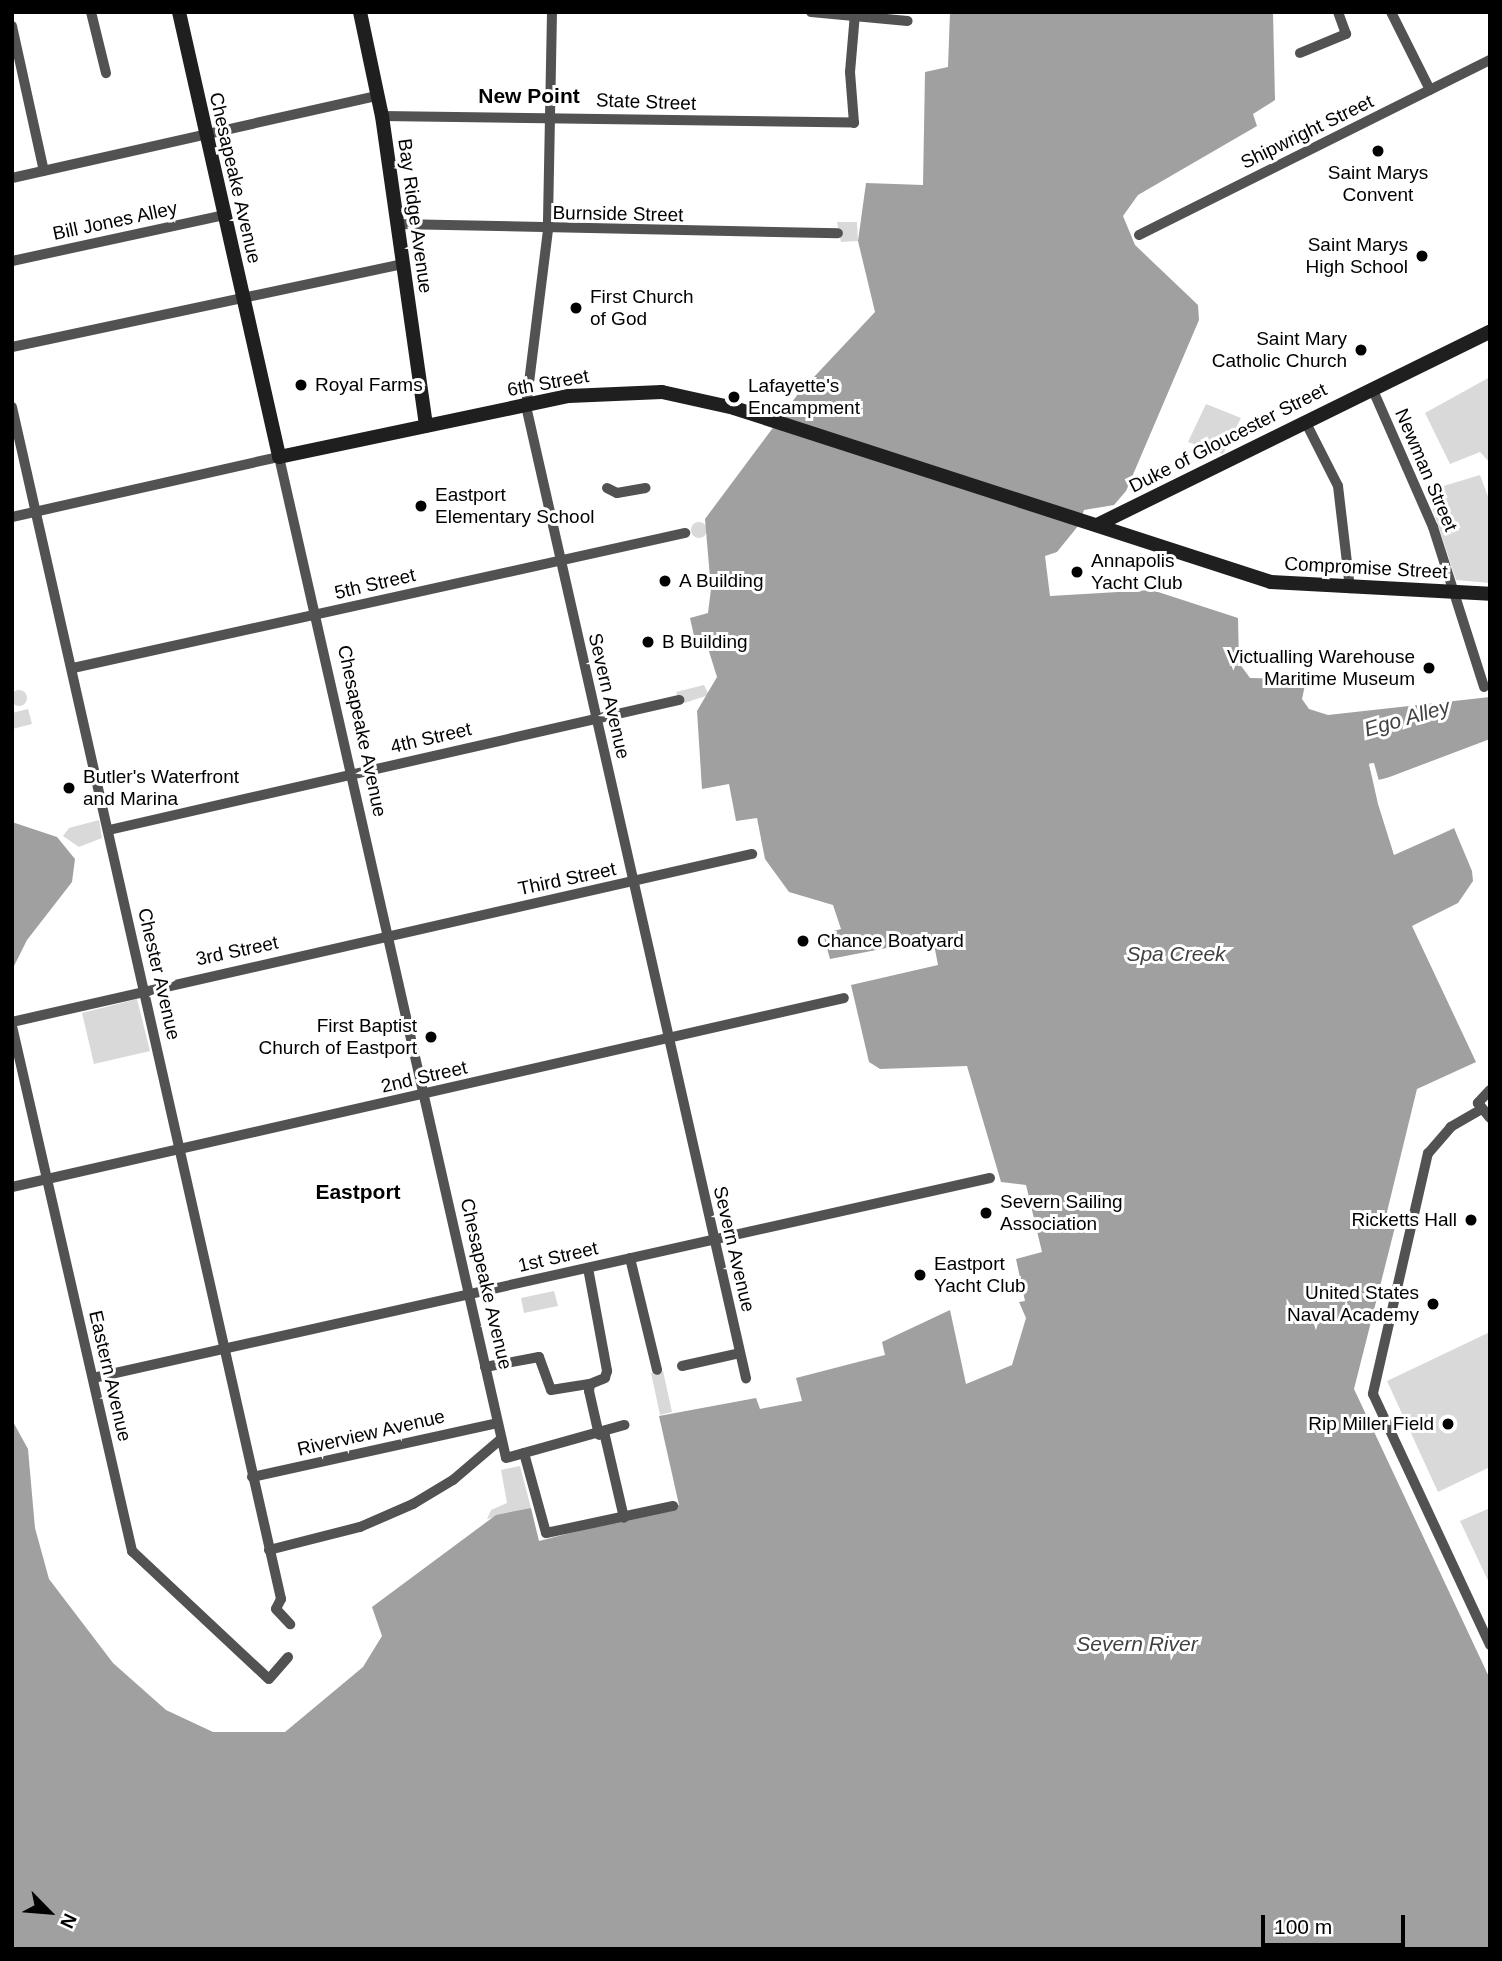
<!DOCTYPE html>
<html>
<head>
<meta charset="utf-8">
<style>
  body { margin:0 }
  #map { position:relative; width:1502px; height:1961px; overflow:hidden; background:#fff; font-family:Helvetica,sans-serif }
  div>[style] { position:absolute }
  .green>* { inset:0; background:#d9d9d9 }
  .round { border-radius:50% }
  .water>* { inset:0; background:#a0a0a0 }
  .pier>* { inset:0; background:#fff }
  .street>* { height:10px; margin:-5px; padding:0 5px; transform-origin:5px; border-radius:5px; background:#525252 }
  .secondary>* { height:14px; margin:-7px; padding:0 7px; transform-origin:7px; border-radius:7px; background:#1f1f1f }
  .dots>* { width:19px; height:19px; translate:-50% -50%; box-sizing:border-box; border:4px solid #fff; border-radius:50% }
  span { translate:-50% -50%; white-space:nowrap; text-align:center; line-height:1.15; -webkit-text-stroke:6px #fff; paint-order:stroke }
  .street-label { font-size:19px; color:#000 }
  .poi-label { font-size:19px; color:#000 }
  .right { translate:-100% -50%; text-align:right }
  .left { translate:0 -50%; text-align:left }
  .neighbourhood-label { font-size:21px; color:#000; font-weight:700 }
  .water-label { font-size:21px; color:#414141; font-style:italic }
  .frame { position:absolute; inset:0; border:14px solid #000; pointer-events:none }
  .north { position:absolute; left:14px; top:1877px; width:70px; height:70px; -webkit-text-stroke:5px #fff; paint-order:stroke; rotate:115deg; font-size:19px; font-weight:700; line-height:28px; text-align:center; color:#000 }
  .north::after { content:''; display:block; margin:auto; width:24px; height:32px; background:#000; clip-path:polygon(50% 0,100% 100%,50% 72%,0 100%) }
  .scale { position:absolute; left:1261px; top:1915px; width:144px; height:32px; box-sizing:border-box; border:4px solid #000; border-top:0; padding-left:9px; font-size:21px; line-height:24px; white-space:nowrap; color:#000; -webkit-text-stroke:5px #fff; paint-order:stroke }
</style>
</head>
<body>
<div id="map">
  <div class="green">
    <div style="clip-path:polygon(837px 222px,857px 222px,858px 241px,841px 242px)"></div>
    <div style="clip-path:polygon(1490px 377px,1490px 463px,1480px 452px,1450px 464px,1425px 413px)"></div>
    <div style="clip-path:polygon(1206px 404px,1241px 418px,1223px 454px,1188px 442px)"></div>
    <div style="clip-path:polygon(1480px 475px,1490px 502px,1490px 583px,1456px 580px,1427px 491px)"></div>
    <div class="round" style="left:691px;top:522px;width:16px;height:16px"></div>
    <div style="clip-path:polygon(704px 685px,709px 695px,681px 704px,676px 692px)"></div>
    <div class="round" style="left:11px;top:690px;width:16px;height:16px"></div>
    <div style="clip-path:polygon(28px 709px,32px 724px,12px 729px,12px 713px)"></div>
    <div style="clip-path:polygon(99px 820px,102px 838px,79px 847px,63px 836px,69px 828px)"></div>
    <div style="clip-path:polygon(137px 999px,150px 1051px,94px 1064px,82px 1013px)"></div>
    <div style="clip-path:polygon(554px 1291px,558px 1306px,524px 1313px,521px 1298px)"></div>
    <div style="clip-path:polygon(1490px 1332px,1490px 1467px,1438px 1492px,1387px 1381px)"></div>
    <div style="clip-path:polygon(663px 1371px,672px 1412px,660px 1415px,651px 1373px)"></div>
    <div style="clip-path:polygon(520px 1466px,531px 1508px,487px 1519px,491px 1510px,507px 1503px,501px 1470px)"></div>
    <div style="clip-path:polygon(1490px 1508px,1490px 1585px,1460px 1521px)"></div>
  </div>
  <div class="water">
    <div style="clip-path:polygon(950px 12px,1273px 12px,1275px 100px,1253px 114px,1257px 126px,1138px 195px,1123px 216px,1135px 245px,1198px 305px,1199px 320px,1126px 491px,1114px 505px,1084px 510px,1078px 526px,1057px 552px,1045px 556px,1050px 596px,1152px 590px,1238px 618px,1239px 663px,1250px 678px,1293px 679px,1309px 666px,1302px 699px,1309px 709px,1328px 715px,1490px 697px,1490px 739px,1379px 781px,1374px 763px,1369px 764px,1394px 854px,1454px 828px,1472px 871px,1473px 881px,1458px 903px,1412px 926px,1476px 1062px,1417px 1089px,1386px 1216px,1397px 1219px,1354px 1389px,1490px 1679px,1490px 1949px,12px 1949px,12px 1420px,28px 1449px,35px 1528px,49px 1579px,113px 1663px,166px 1710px,213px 1732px,285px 1732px,363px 1667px,382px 1636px,372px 1607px,496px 1515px,531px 1508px,539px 1541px,679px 1505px,659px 1416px,756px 1398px,760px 1409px,802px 1401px,796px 1378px,885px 1355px,882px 1342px,950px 1310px,966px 1384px,1012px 1365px,1026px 1318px,1019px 1302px,1025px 1301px,1016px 1259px,1042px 1252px,1026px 1185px,1001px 1182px,967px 1066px,880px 1069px,869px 1062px,851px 985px,938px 965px,933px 939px,830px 959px,823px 934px,841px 929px,833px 905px,789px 892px,765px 859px,757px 818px,736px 821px,729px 784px,702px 789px,697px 711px,717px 677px,707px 645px,697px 649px,690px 618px,708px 613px,711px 589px,705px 519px,798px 394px,875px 312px,858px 241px,866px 183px,923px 185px,925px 72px,948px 67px)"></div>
    <div style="clip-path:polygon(12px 822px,57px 837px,75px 859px,72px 882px,27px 940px,12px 970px)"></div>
  </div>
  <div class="pier">
    <div style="clip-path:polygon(1373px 763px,1378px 780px,1391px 777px,1379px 784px,1397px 850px,1457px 827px,1394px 855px,1378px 804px,1369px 764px)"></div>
  </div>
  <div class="street">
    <div style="left:91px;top:12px;width:63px;rotate:76.2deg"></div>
    <div style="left:552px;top:12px;width:218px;rotate:91.1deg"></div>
    <div style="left:548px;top:230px;width:177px;rotate:97.1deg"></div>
    <div style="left:526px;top:406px;width:997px;rotate:77.25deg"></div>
    <div style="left:811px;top:12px;width:97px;rotate:5.3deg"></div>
    <div style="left:1391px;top:12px;width:87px;rotate:63.4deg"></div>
    <div style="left:12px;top:26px;width:148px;rotate:77.6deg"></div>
    <div style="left:1300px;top:53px;width:50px;rotate:-22.4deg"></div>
    <div style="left:1346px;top:34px;width:23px;rotate:-110deg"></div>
    <div style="left:382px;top:116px;width:472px;rotate:0.8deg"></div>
    <div style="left:854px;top:123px;width:51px;rotate:-94.5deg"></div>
    <div style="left:850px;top:72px;width:58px;rotate:-85.1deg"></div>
    <div style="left:12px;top:178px;width:374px;rotate:-12.7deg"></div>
    <div style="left:397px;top:224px;width:441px;rotate:1.2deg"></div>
    <div style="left:1139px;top:235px;width:392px;rotate:-26.5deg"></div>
    <div style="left:12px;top:261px;width:218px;rotate:-12.2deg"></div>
    <div style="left:12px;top:347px;width:399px;rotate:-12deg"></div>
    <div style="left:1372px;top:388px;width:152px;rotate:66.3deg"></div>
    <div style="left:1433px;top:527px;width:168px;rotate:72.3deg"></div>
    <div style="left:12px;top:407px;width:1222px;rotate:77.28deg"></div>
    <div style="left:281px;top:1599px;width:11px;rotate:117deg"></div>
    <div style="left:276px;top:1609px;width:21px;rotate:47deg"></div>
    <div style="left:1305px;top:421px;width:73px;rotate:63.1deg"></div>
    <div style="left:1338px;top:486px;width:103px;rotate:83.3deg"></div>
    <div style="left:607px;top:488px;width:11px;rotate:27deg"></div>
    <div style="left:617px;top:493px;width:29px;rotate:-10deg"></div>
    <div style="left:12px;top:517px;width:274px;rotate:-12.7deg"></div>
    <div style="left:279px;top:457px;width:1026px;rotate:77.22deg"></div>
    <div style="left:506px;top:1458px;width:123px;rotate:-15.6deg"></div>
    <div style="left:73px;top:668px;width:627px;rotate:-12.44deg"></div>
    <div style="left:109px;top:830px;width:585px;rotate:-12.85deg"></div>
    <div style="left:12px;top:1022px;width:759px;rotate:-12.79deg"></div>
    <div style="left:12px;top:1026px;width:539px;rotate:77.12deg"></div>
    <div style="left:132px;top:1551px;width:187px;rotate:43.1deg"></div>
    <div style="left:269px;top:1679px;width:29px;rotate:-49deg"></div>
    <div style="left:1490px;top:1090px;width:18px;rotate:133deg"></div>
    <div style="left:1478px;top:1103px;width:19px;rotate:51deg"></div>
    <div style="left:1480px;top:1110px;width:34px;rotate:150deg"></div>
    <div style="left:1451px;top:1127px;width:35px;rotate:131deg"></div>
    <div style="left:1428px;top:1153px;width:247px;rotate:102.9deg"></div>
    <div style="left:1373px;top:1394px;width:277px;rotate:65deg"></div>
    <div style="left:12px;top:1187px;width:853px;rotate:-12.8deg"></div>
    <div style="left:630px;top:1258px;width:115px;rotate:76.4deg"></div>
    <div style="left:588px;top:1268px;width:105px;rotate:79.5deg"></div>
    <div style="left:607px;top:1371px;width:7px;rotate:106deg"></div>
    <div style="left:605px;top:1378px;width:16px;rotate:158deg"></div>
    <div style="left:590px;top:1384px;width:7px;rotate:98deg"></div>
    <div style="left:589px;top:1391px;width:45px;rotate:77.2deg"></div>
    <div style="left:682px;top:1366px;width:59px;rotate:-12.6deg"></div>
    <div style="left:485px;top:1367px;width:55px;rotate:-10.5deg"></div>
    <div style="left:539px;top:1357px;width:35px;rotate:70deg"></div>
    <div style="left:551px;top:1390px;width:39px;rotate:-9deg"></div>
    <div style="left:93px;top:1378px;width:919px;rotate:-12.57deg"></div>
    <div style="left:604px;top:1432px;width:88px;rotate:76.9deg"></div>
    <div style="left:524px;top:1453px;width:83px;rotate:74.6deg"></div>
    <div style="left:546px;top:1533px;width:130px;rotate:-12deg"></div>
    <div style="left:252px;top:1477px;width:251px;rotate:-12.4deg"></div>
    <div style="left:269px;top:1550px;width:94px;rotate:-14.2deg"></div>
    <div style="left:360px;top:1527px;width:58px;rotate:-23.5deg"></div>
    <div style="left:413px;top:1504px;width:47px;rotate:-31deg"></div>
    <div style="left:453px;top:1480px;width:63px;rotate:-40.5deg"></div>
  </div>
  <div class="secondary">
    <div style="left:179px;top:12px;width:456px;rotate:77.3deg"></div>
    <div style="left:279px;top:457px;width:296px;rotate:-11.9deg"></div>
    <div style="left:569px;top:396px;width:93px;rotate:-2.5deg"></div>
    <div style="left:662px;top:392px;width:74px;rotate:12.5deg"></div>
    <div style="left:734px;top:408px;width:564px;rotate:17.95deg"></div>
    <div style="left:1271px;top:582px;width:219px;rotate:3.1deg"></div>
    <div style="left:360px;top:12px;width:106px;rotate:78.1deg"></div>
    <div style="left:382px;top:116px;width:313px;rotate:81.9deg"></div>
    <div style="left:1097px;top:525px;width:438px;rotate:-26.2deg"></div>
  </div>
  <div class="dots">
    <div style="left:1378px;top:151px;background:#000"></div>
    <div style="left:1422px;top:256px;background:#000"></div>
    <div style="left:576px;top:308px;background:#000"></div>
    <div style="left:1361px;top:350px;background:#000"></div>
    <div style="left:301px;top:385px;background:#000"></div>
    <div style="left:734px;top:397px;background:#000"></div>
    <div style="left:421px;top:506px;background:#000"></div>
    <div style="left:1077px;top:572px;background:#000"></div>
    <div style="left:665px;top:581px;background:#000"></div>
    <div style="left:648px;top:642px;background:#000"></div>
    <div style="left:1429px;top:668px;background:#000"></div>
    <div style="left:69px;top:788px;background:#000"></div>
    <div style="left:803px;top:941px;background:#000"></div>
    <div style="left:431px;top:1037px;background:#000"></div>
    <div style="left:986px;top:1213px;background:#000"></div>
    <div style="left:1471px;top:1220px;background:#000"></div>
    <div style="left:920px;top:1275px;background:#000"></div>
    <div style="left:1433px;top:1304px;background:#000"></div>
    <div style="left:1448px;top:1424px;background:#000"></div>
  </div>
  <div class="street-label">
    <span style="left:646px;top:102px;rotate:2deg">State Street</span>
    <span style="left:1307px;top:132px;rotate:-26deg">Shipwright Street</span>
    <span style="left:235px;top:178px;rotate:77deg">Chesapeake Avenue</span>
    <span style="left:618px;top:214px;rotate:1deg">Burnside Street</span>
    <span style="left:415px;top:216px;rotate:82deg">Bay Ridge Avenue</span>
    <span style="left:115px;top:221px;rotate:-12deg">Bill Jones Alley</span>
    <span style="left:548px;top:383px;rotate:-10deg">6th Street</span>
    <span style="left:1228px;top:438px;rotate:-27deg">Duke of Gloucester Street</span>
    <span style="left:1426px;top:470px;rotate:67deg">Newman Street</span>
    <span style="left:1366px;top:568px;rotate:3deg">Compromise Street</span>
    <span style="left:375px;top:584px;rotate:-13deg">5th Street</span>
    <span style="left:609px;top:696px;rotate:77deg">Severn Avenue</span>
    <span style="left:362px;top:731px;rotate:78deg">Chesapeake Avenue</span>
    <span style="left:431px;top:738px;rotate:-13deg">4th Street</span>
    <span style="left:567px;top:879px;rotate:-12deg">Third Street</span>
    <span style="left:237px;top:951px;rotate:-12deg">3rd Street</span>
    <span style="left:159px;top:974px;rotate:77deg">Chester Avenue</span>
    <span style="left:424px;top:1077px;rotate:-13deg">2nd Street</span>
    <span style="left:734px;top:1249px;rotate:77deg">Severn Avenue</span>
    <span style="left:558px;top:1257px;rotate:-13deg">1st Street</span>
    <span style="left:486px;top:1284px;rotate:77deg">Chesapeake Avenue</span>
    <span style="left:110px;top:1376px;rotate:77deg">Eastern Avenue</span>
    <span style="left:371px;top:1433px;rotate:-13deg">Riverview Avenue</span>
  </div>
  <div class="poi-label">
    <span style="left:1378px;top:184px">Saint Marys<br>Convent</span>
    <span class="right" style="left:1408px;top:256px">Saint Marys<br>High School</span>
    <span class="left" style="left:590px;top:308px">First Church<br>of God</span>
    <span class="right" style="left:1347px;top:350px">Saint Mary<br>Catholic Church</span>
    <span class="left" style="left:315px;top:385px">Royal Farms</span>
    <span class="left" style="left:748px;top:397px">Lafayette's<br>Encampment</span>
    <span class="left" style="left:435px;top:506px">Eastport<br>Elementary School</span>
    <span class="left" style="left:1091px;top:572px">Annapolis<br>Yacht Club</span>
    <span class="left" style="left:679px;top:581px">A Building</span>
    <span class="left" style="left:662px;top:642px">B Building</span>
    <span class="right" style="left:1415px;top:668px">Victualling Warehouse<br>Maritime Museum</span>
    <span class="left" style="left:83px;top:788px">Butler's Waterfront<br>and Marina</span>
    <span class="left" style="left:817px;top:941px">Chance Boatyard</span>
    <span class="right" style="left:417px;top:1037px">First Baptist<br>Church of Eastport</span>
    <span class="left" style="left:1000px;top:1213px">Severn Sailing<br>Association</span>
    <span class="right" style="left:1457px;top:1220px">Ricketts Hall</span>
    <span class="left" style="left:934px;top:1275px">Eastport<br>Yacht Club</span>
    <span class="right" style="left:1419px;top:1304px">United States<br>Naval Academy</span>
    <span class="right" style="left:1434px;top:1424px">Rip Miller Field</span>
  </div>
  <div class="neighbourhood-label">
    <span style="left:529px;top:96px">New Point</span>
    <span style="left:358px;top:1192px">Eastport</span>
  </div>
  <div class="water-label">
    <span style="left:1407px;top:718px;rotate:-16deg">Ego Alley</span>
    <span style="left:1176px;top:954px">Spa Creek</span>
    <span style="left:1137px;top:1644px">Severn River</span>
  </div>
  <div class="frame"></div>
  <div class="north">N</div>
  <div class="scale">100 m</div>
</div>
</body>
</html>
